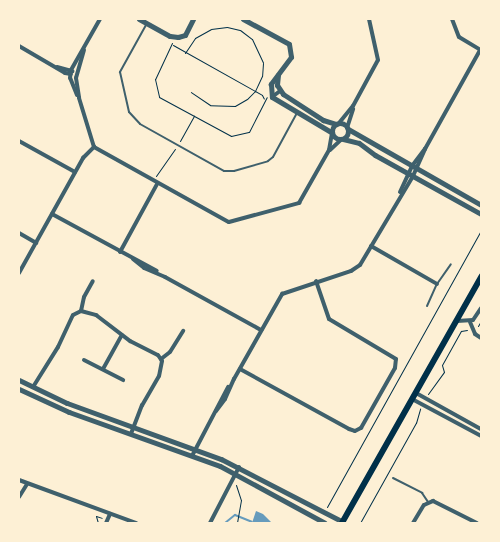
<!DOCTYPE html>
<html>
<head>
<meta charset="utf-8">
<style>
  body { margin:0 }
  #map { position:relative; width:500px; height:542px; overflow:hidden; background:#fdf0d5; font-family:"Nunito Sans",sans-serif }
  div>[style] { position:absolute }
  .water>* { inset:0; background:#669bbc }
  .stream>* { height:2px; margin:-1px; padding:0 1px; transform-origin:1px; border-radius:1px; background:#669bbc }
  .path>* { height:1px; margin:-0.5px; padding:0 0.5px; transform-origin:0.5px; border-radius:0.5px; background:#003049 }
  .service>* { height:2px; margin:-1px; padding:0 1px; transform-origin:1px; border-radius:1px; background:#3f606c }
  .minor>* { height:4px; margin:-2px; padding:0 2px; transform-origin:2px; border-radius:2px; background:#3f606c }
  .tertiary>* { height:5px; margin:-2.5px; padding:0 2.5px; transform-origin:2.5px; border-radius:2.5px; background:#3f606c }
  .tertiary>.ring { margin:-2.5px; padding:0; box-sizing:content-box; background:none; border:5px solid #3f606c; border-radius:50% }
  .secondary>* { height:5.5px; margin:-2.75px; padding:0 2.75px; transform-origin:2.75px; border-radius:2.75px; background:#003049 }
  span { translate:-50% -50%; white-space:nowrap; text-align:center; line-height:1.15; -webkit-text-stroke:4px #fdf0d5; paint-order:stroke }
  .frame { position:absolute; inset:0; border:20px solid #fdf0d5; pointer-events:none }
</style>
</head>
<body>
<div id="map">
  <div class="water">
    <div style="clip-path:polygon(256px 511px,263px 514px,272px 523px,252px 523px)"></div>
  </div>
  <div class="stream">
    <div style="left:225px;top:523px;width:13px;rotate:-39deg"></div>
    <div style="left:235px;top:515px;width:18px;rotate:22deg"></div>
  </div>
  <div class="path">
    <div style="left:172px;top:43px;width:40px;rotate:115deg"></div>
    <div style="left:155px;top:79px;width:18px;rotate:77deg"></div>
    <div style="left:159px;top:97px;width:82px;rotate:28.4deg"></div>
    <div style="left:231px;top:136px;width:18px;rotate:-13deg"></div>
    <div style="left:249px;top:132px;width:39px;rotate:-63deg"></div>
    <div style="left:173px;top:45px;width:102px;rotate:29.3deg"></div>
    <div style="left:262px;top:95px;width:4px;rotate:63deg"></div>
    <div style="left:185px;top:53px;width:18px;rotate:-56deg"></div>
    <div style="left:195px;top:38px;width:18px;rotate:-29deg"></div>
    <div style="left:211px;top:29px;width:16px;rotate:-7deg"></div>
    <div style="left:227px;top:27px;width:13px;rotate:13deg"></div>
    <div style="left:240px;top:30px;width:15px;rotate:37deg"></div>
    <div style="left:252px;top:39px;width:26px;rotate:65deg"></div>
    <div style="left:263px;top:63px;width:13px;rotate:94deg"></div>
    <div style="left:262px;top:76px;width:17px;rotate:115deg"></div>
    <div style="left:255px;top:91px;width:11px;rotate:135deg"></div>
    <div style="left:247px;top:99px;width:14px;rotate:150deg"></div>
    <div style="left:235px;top:106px;width:25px;rotate:-178deg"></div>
    <div style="left:210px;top:105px;width:23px;rotate:-146deg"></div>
    <div style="left:180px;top:141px;width:29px;rotate:-61deg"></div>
    <div style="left:156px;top:176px;width:33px;rotate:-55deg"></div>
    <div style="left:478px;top:326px;width:6px;rotate:-59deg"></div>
    <div style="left:428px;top:394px;width:27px;rotate:-54deg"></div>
    <div style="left:444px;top:372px;width:7px;rotate:-106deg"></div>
    <div style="left:442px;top:365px;width:39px;rotate:-61deg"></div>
    <div style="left:461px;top:331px;width:6px;rotate:-9deg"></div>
    <div style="left:236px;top:485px;width:16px;rotate:72deg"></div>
    <div style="left:241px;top:500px;width:23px;rotate:100deg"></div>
    <div style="left:327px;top:507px;width:317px;rotate:-60.9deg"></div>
    <div style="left:113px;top:522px;width:3px;rotate:18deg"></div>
    <div style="left:98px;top:523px;width:7px;rotate:-106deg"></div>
    <div style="left:96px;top:516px;width:6px;rotate:18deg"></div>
    <div style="left:360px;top:523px;width:115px;rotate:-60.8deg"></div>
    <div style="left:416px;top:423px;width:15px;rotate:-74deg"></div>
  </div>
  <div class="service">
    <div style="left:146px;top:25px;width:54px;rotate:119deg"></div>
    <div style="left:120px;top:72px;width:41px;rotate:77.3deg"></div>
    <div style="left:129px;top:112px;width:16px;rotate:47deg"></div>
    <div style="left:140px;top:124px;width:96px;rotate:29.2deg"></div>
    <div style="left:224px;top:171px;width:10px"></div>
    <div style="left:234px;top:171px;width:35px;rotate:-16deg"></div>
    <div style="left:268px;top:161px;width:6px;rotate:-39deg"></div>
    <div style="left:273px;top:157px;width:50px;rotate:-61.4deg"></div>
    <div style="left:427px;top:306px;width:24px;rotate:-66deg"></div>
    <div style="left:437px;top:284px;width:24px;rotate:-55deg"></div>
    <div style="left:393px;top:478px;width:33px;rotate:27deg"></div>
    <div style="left:422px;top:493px;width:11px;rotate:56deg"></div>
  </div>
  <div class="minor">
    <div style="left:452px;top:19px;width:19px;rotate:69deg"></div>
    <div style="left:459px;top:37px;width:26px;rotate:31deg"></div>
    <div style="left:19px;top:46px;width:53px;rotate:30.4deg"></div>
    <div style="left:65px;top:73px;width:6px;rotate:9deg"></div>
    <div style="left:84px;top:50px;width:29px;rotate:106deg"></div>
    <div style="left:76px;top:78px;width:20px;rotate:81deg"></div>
    <div style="left:79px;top:98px;width:51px;rotate:73deg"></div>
    <div style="left:94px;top:147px;width:154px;rotate:29.1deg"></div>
    <div style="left:229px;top:222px;width:73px;rotate:-15.2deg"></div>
    <div style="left:299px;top:203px;width:61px;rotate:-60.5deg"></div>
    <div style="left:329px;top:150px;width:17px;rotate:-80deg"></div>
    <div style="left:57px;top:67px;width:16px;rotate:15deg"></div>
    <div style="left:77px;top:95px;width:18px;rotate:-112deg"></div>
    <div style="left:70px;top:78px;width:8px;rotate:-83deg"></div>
    <div style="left:71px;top:70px;width:59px;rotate:-60.4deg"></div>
    <div style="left:272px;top:97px;width:10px;rotate:-37deg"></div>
    <div style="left:339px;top:123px;width:22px;rotate:-51deg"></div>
    <div style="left:353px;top:106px;width:52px;rotate:-61.5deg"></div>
    <div style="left:378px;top:60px;width:42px;rotate:-102.4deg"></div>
    <div style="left:347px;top:128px;width:20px;rotate:-72deg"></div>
    <div style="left:19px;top:141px;width:64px;rotate:29deg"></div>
    <div style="left:330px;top:150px;width:16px;rotate:-43deg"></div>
    <div style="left:400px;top:192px;width:29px;rotate:-65deg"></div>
    <div style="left:412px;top:166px;width:21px;rotate:-53deg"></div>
    <div style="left:425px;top:149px;width:113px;rotate:-60.9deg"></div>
    <div style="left:52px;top:214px;width:119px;rotate:28.5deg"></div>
    <div style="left:19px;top:233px;width:20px;rotate:30deg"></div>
    <div style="left:371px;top:246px;width:76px;rotate:29.9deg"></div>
    <div style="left:120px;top:252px;width:77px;rotate:-61.4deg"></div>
    <div style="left:133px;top:259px;width:14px;rotate:39deg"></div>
    <div style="left:144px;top:268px;width:23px;rotate:23deg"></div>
    <div style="left:165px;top:277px;width:110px;rotate:28.9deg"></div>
    <div style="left:19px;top:273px;width:132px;rotate:-60.9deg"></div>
    <div style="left:83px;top:158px;width:16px;rotate:-45deg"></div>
    <div style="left:81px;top:311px;width:14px;rotate:-78deg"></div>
    <div style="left:84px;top:297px;width:18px;rotate:-61deg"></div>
    <div style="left:457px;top:321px;width:16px;rotate:-4deg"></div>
    <div style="left:473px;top:320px;width:14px;rotate:-56deg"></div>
    <div style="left:470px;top:322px;width:13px;rotate:67deg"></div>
    <div style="left:475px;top:334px;width:7px;rotate:34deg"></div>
    <div style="left:161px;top:359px;width:11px;rotate:-38deg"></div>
    <div style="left:170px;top:352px;width:25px;rotate:-58deg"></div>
    <div style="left:84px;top:360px;width:44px;rotate:27.1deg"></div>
    <div style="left:103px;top:369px;width:39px;rotate:-61deg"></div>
    <div style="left:240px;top:369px;width:124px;rotate:28.8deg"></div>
    <div style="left:349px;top:429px;width:6px;rotate:18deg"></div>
    <div style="left:355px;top:431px;width:7px;rotate:-27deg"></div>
    <div style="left:361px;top:428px;width:69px;rotate:-60.5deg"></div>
    <div style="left:395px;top:368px;width:9px;rotate:-84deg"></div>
    <div style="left:396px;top:359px;width:78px;rotate:-149.2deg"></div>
    <div style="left:329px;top:319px;width:40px;rotate:-108.9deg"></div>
    <div style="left:33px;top:387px;width:47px;rotate:-58deg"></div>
    <div style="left:58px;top:347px;width:35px;rotate:-65deg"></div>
    <div style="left:73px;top:315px;width:9px;rotate:-27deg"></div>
    <div style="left:81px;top:311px;width:16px;rotate:15deg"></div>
    <div style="left:96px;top:315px;width:43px;rotate:37.4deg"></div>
    <div style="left:130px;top:341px;width:31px;rotate:27deg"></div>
    <div style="left:158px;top:355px;width:7px;rotate:56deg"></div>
    <div style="left:162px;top:361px;width:15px;rotate:101deg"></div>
    <div style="left:159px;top:376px;width:34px;rotate:120deg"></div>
    <div style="left:142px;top:405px;width:31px;rotate:111deg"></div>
    <div style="left:416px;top:393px;width:74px;rotate:29deg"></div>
    <div style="left:412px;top:399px;width:78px;rotate:28.2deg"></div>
    <div style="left:216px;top:411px;width:15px;rotate:-53deg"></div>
    <div style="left:225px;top:399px;width:22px;rotate:-66deg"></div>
    <div style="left:234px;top:379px;width:98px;rotate:-60.5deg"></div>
    <div style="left:282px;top:294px;width:73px;rotate:-18.4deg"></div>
    <div style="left:351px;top:271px;width:11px;rotate:-34deg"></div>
    <div style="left:360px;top:265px;width:104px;rotate:-59.2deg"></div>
    <div style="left:413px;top:176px;width:30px;rotate:-66deg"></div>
    <div style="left:192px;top:456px;width:78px;rotate:-62.4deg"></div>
    <div style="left:19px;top:480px;width:125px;rotate:20.2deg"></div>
    <div style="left:19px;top:497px;width:15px;rotate:-58deg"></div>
    <div style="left:106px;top:523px;width:10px;rotate:-66deg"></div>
    <div style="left:210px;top:523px;width:63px;rotate:-62.6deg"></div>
    <div style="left:413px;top:523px;width:21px;rotate:-59deg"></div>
    <div style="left:424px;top:505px;width:10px;rotate:-24deg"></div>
    <div style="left:433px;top:501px;width:49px;rotate:26.6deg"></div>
  </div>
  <div class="tertiary">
    <div style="left:139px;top:19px;width:35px;rotate:29deg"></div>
    <div style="left:170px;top:36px;width:8px;rotate:7deg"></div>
    <div style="left:178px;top:37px;width:7px;rotate:-16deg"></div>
    <div style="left:185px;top:35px;width:18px;rotate:-63deg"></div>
    <div style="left:243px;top:19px;width:52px;rotate:28.5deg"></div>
    <div style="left:289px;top:44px;width:13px;rotate:81deg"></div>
    <div style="left:291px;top:57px;width:34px;rotate:127deg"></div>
    <div style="left:271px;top:84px;width:13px;rotate:86deg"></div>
    <div style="left:272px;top:97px;width:69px;rotate:30.7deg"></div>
    <div style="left:278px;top:75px;width:10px;rotate:96deg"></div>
    <div style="left:277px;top:85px;width:11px;rotate:56deg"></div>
    <div style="left:283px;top:94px;width:48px;rotate:33deg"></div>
    <div style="left:323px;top:120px;width:14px;rotate:17deg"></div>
    <div class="ring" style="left:332px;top:123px;width:11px;height:11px"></div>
    <div style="left:348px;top:129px;width:153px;rotate:29.7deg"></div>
    <div style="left:343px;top:139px;width:16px;rotate:14deg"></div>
    <div style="left:359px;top:143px;width:20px;rotate:37deg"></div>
    <div style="left:375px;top:155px;width:121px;rotate:29.1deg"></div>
    <div style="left:19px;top:380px;width:53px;rotate:25.6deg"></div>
    <div style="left:67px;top:403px;width:164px;rotate:20deg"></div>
    <div style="left:221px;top:459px;width:137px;rotate:27.3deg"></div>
    <div style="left:19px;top:389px;width:55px;rotate:24.7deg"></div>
    <div style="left:69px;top:412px;width:160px;rotate:19.7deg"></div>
    <div style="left:220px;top:466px;width:119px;rotate:28.5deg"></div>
  </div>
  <div class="secondary">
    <div style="left:342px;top:523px;width:283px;rotate:-60.5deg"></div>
  </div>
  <div class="frame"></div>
</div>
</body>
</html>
